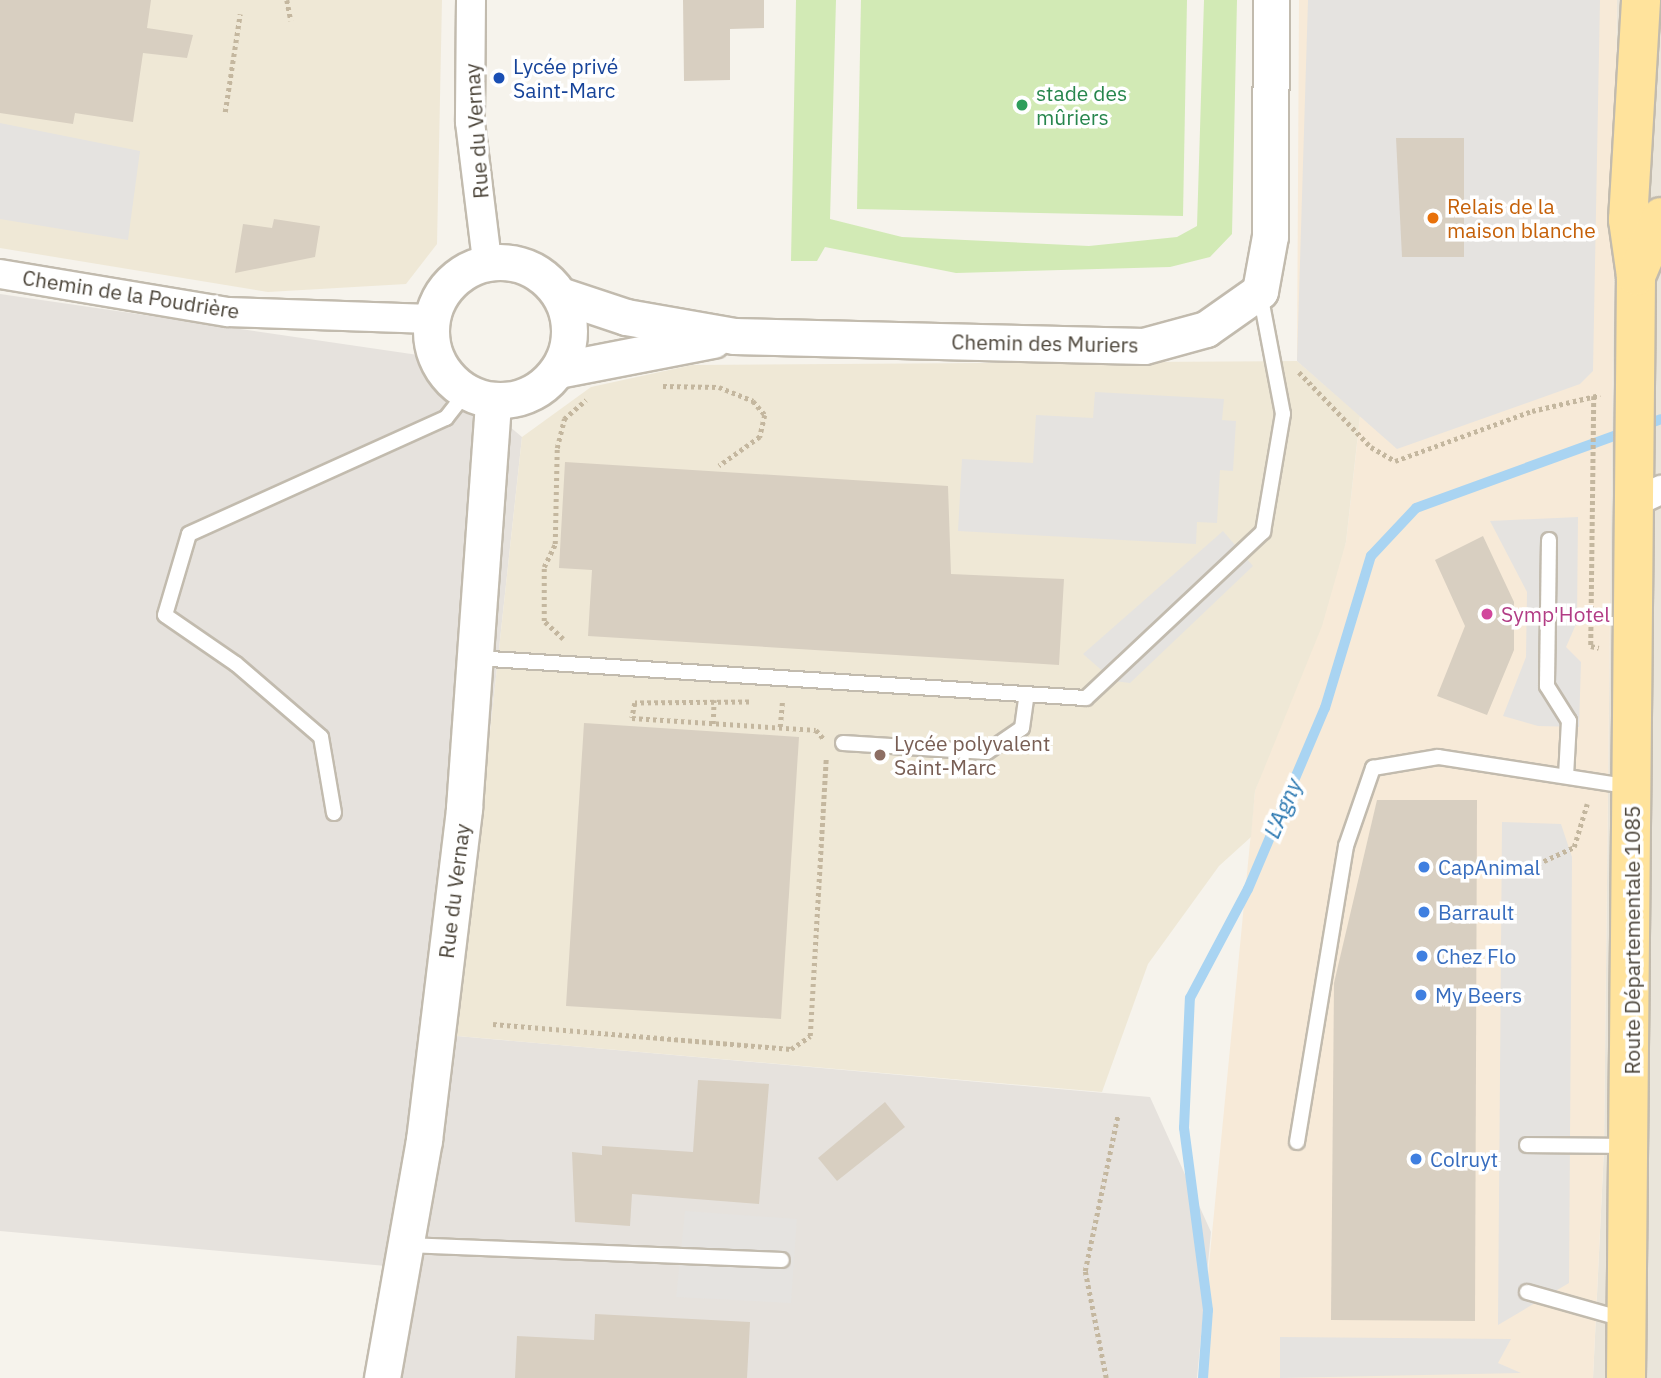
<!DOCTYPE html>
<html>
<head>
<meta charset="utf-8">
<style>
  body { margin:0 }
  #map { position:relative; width:1661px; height:1378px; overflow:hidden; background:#f6f3ec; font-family:"IBM Plex Sans",sans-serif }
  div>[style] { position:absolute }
  .residential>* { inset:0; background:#eae5da }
  .commercial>* { inset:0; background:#f7ead8 }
  .industrial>* { inset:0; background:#e6e2dd }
  .education>* { inset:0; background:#efe8d6 }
  .green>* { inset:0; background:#d2eab5 }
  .parking>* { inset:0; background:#e5e3e0 }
  .stream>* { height:10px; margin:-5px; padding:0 5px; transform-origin:5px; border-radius:5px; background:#a9d4f2 }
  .building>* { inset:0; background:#d8cfc1 }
  .path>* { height:4.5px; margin-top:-2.25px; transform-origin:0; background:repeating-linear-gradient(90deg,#c4b79f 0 3.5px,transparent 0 7px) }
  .roads { filter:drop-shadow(2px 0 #c2bbae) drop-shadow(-2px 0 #c2bbae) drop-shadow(0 2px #c2bbae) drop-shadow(0 -2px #c2bbae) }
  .service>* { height:14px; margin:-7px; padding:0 7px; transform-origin:7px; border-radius:7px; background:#fff }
  .minor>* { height:28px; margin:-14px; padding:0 14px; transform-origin:14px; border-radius:14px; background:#fff }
  .tertiary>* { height:35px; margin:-17.5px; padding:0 17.5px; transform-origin:17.5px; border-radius:17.5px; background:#fff }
  .tertiary>.ring { margin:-17.5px; padding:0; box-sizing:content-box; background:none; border:35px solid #fff; border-radius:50% }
  .primary>* { height:38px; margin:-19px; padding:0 19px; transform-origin:19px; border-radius:19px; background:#ffe39c }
  .dots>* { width:19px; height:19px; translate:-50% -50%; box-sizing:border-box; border:4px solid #fff; border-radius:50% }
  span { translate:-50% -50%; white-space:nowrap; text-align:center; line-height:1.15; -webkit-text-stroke:7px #fff; paint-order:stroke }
  .transit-label { font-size:21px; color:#164399 }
  .left { translate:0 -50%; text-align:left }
  .leisure-label { font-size:21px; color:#27864d }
  .street-label { font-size:21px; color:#4b4439 }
  .food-label { font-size:21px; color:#c56008 }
  .hotel-label { font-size:21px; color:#b23c85 }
  .education-label { font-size:21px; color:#785e54 }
  .shop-label { font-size:21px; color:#366cbe }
  .water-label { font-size:23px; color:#2e7ab2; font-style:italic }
</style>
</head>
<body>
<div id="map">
  <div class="residential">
    <div style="clip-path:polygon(1617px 0,1661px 0,1661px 1378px,1593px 1378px,1604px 1148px)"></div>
  </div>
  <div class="commercial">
    <div style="clip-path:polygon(1299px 0,1617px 0,1604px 1148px,1593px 1378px,1198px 1378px,1255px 791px,1346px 542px,1360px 417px,1297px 361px)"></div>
  </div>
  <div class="industrial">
    <div style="clip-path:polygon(0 294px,425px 356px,522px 437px,457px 1036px,1150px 1097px,1211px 1232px,1197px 1378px,394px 1378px,408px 1268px,0 1231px)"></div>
  </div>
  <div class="education">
    <div style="clip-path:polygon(0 0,442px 0,437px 244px,406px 284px,268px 292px,0 248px)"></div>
    <div style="clip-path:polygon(1297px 361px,1360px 416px,1346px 542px,1322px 626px,1255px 791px,1251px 837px,1219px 866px,1148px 964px,1102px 1092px,457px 1036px,522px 437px,591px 387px,692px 365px)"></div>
  </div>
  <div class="green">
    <div style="clip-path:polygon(796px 0,836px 0,830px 219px,902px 237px,1089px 246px,1177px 237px,1197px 226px,1204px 0,1237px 0,1232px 234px,1210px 257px,1170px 267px,956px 273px,825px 247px,817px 261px,791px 261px)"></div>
    <div style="clip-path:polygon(861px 0,1187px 0,1183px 216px,857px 209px)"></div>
  </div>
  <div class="parking">
    <div style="clip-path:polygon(1308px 0,1600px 0,1593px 371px,1580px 384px,1397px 449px,1297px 361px)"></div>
    <div style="clip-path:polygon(0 123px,140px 151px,128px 240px,0 219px)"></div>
    <div style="clip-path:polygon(1095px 392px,1224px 399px,1222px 420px,1236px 421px,1233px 471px,1220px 470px,1217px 523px,1197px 522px,1196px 544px,958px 531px,962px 459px,1033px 463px,1036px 415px,1093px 418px)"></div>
    <div style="clip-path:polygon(1578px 517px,1577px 622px,1566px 647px,1581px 662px,1579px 727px,1538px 726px,1503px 716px,1526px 657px,1527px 592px,1490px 521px)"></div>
    <div style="clip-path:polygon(1223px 531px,1253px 566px,1130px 683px,1114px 681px,1083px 654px)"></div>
    <div style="clip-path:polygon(1502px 822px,1561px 824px,1572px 857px,1569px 1283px,1498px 1325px)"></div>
    <div style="clip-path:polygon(685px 1211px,797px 1219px,791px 1303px,676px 1297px)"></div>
    <div style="clip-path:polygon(1280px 1337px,1511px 1339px,1498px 1363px,1521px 1373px,1280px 1378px)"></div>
  </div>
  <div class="stream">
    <div style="left:1642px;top:426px;width:20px;rotate:-20deg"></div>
    <div style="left:1203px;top:1378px;width:68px;rotate:-85.8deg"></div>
    <div style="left:1208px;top:1310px;width:184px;rotate:-97.5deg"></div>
    <div style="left:1184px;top:1128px;width:130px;rotate:-87.4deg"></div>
    <div style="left:1190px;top:998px;width:123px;rotate:-62deg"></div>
    <div style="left:1248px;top:889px;width:197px;rotate:-67deg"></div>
    <div style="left:1325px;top:708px;width:159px;rotate:-73.2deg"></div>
    <div style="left:1371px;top:556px;width:66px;rotate:-46.8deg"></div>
    <div style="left:1416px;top:508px;width:226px;rotate:-20deg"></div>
  </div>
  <div class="building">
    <div style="clip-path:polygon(0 0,151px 0,147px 28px,193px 35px,187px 58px,143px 53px,133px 122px,75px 113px,73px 124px,0 113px)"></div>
    <div style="clip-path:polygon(683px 0,764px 0,764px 28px,730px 29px,730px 80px,684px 81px)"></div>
    <div style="clip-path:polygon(1396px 138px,1464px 138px,1464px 257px,1402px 257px)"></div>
    <div style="clip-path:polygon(274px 219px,320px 226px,315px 257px,235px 273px,243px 224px,272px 228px)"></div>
    <div style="clip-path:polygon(565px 462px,948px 486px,951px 574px,1064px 579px,1059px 665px,588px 636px,592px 570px,559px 568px)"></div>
    <div style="clip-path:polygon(1483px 536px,1514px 602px,1514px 650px,1487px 715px,1437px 696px,1465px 626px,1435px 560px)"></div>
    <div style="clip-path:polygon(584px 723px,799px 737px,781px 1019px,566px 1006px)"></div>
    <div style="clip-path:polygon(1377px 800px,1477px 800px,1475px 1321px,1331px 1320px,1334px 983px)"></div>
    <div style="clip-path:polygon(698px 1080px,769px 1084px,759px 1204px,632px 1194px,630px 1226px,575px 1222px,572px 1152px,602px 1155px,602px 1146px,693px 1152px)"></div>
    <div style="clip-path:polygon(885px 1102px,905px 1127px,837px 1181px,818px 1158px)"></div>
    <div style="clip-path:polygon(595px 1314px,750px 1322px,747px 1378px,515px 1378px,517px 1336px,594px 1340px)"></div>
  </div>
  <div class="path">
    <div style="left:287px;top:0;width:21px;rotate:79deg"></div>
    <div style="left:225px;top:112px;width:99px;rotate:-81.3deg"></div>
    <div style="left:1299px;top:372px;width:104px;rotate:46.2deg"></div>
    <div style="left:1371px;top:447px;width:28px;rotate:30deg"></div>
    <div style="left:1395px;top:461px;width:146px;rotate:-20.1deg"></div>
    <div style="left:1532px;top:411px;width:70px;rotate:-13.2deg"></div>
    <div style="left:663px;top:386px;width:56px;rotate:1deg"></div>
    <div style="left:719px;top:387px;width:37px;rotate:22deg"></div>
    <div style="left:753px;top:401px;width:18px;rotate:49deg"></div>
    <div style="left:765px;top:415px;width:23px;rotate:103deg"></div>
    <div style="left:760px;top:437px;width:50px;rotate:144.7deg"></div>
    <div style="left:1594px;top:396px;width:250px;rotate:90.7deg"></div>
    <div style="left:1591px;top:646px;width:8px;rotate:14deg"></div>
    <div style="left:563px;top:639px;width:26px;rotate:-137deg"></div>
    <div style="left:544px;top:621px;width:54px;rotate:-90deg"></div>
    <div style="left:544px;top:567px;width:25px;rotate:-64deg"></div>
    <div style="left:555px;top:544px;width:96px;rotate:-88.8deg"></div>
    <div style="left:557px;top:448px;width:30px;rotate:-76deg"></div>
    <div style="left:564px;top:419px;width:29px;rotate:-41deg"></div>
    <div style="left:749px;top:702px;width:114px;rotate:179.5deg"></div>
    <div style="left:635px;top:703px;width:15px;rotate:101deg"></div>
    <div style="left:632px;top:718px;width:184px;rotate:3.7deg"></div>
    <div style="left:816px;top:730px;width:11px;rotate:49deg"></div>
    <div style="left:713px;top:724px;width:24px;rotate:-88deg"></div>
    <div style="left:780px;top:727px;width:25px;rotate:-85deg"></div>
    <div style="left:1531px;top:867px;width:47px;rotate:-24.9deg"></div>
    <div style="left:1574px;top:847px;width:45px;rotate:-73.2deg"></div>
    <div style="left:493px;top:1024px;width:299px;rotate:4.8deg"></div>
    <div style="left:791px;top:1049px;width:23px;rotate:-34deg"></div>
    <div style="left:810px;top:1036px;width:277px;rotate:-86.7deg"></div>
    <div style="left:1106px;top:1378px;width:109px;rotate:-101.1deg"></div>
    <div style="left:1085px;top:1271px;width:160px;rotate:-78.1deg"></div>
  </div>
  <div class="roads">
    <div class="service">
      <div style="left:1549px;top:540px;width:146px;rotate:90.8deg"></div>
      <div style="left:1547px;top:686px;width:41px;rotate:57.8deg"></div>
      <div style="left:1569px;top:721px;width:55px;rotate:93.1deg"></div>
      <div style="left:475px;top:658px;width:612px;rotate:3.75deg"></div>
      <div style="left:1086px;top:698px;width:243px;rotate:-43.2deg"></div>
      <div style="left:1263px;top:532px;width:120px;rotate:-80.4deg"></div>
      <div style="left:1283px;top:414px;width:123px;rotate:-100.8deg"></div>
      <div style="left:843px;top:743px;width:144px;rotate:3.6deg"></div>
      <div style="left:987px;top:752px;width:42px;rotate:-34.4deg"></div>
      <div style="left:1022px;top:728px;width:34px;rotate:-82deg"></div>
      <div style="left:334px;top:813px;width:77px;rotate:-99.7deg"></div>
      <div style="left:321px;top:737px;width:112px;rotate:-139.3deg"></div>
      <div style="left:236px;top:664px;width:86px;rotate:-145.4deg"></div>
      <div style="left:165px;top:615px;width:84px;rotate:-73.5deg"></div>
      <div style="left:189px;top:534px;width:282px;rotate:-24.3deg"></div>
      <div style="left:446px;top:418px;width:33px;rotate:-52deg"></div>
      <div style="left:1297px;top:1142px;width:300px;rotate:-80.6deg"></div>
      <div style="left:1346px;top:846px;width:83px;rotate:-70.9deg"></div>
      <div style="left:1373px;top:768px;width:66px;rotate:-9.6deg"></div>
      <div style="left:1438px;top:757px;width:195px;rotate:8.8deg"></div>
      <div style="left:1527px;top:1145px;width:99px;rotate:0.6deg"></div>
      <div style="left:407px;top:1245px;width:375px;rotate:2.3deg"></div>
      <div style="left:1527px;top:1292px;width:100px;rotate:15.7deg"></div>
    </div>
    <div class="minor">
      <div style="left:471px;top:0;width:122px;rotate:90.5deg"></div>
      <div style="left:470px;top:122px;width:140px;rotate:83deg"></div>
      <div style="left:0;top:274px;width:231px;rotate:9.5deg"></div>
      <div style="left:228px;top:312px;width:203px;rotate:2deg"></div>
      <div style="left:1635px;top:502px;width:29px;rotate:-25deg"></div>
    </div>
    <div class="tertiary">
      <div class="ring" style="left:431px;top:262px;width:103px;height:103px"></div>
      <div style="left:560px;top:295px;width:70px;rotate:18.4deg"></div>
      <div style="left:626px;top:317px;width:110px;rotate:10deg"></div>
      <div style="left:734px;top:336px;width:410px;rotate:1.4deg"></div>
      <div style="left:1144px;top:346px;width:64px;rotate:-15.3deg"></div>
      <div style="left:1206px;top:329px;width:66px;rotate:-35.1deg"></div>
      <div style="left:1260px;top:291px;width:56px;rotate:-79.7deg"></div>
      <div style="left:1270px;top:236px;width:236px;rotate:-89.8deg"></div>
      <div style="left:558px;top:370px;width:158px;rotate:-11deg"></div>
      <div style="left:382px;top:1378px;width:242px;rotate:-80deg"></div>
      <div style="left:424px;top:1140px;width:334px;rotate:-83.1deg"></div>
      <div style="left:464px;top:808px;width:408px;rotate:-85.9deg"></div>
    </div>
    <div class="primary">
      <div style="left:1636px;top:276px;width:57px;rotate:-98.1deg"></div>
      <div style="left:1628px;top:220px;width:220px;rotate:-86.6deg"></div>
      <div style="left:1626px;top:1378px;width:1102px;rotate:-89.48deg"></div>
      <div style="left:1636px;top:276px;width:64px;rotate:-67deg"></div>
    </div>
  </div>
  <div class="dots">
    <div style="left:499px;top:78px;background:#1a4fb4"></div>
    <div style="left:1022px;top:105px;background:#2e9e5b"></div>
    <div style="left:1433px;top:218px;background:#e8710a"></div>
    <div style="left:1487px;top:614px;background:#d1479c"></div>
    <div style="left:880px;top:755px;background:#8d6e63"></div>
    <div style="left:1424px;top:867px;background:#3f7fe0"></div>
    <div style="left:1424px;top:912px;background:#3f7fe0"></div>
    <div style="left:1422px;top:956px;background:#3f7fe0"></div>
    <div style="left:1421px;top:995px;background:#3f7fe0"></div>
    <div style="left:1416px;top:1159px;background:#3f7fe0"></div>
  </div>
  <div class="transit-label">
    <span class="left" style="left:513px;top:78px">Lycée privé<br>Saint-Marc</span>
  </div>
  <div class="leisure-label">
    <span class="left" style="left:1036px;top:105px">stade des<br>mûriers</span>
  </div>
  <div class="street-label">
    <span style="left:476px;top:131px;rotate:-94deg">Rue du Vernay</span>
    <span style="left:131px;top:294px;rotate:9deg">Chemin de la Poudrière</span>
    <span style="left:1045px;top:343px;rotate:1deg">Chemin des Muriers</span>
    <span style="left:454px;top:891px;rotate:-83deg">Rue du Vernay</span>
    <span style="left:1632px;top:940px;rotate:-90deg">Route Départementale 1085</span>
  </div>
  <div class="food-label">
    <span class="left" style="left:1447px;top:218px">Relais de la<br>maison blanche</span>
  </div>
  <div class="hotel-label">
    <span class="left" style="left:1501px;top:614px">Symp'Hotel</span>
  </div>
  <div class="education-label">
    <span class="left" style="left:894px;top:755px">Lycée polyvalent<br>Saint-Marc</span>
  </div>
  <div class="shop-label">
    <span class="left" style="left:1438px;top:867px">CapAnimal</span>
    <span class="left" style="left:1438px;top:912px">Barrault</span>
    <span class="left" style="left:1436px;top:956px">Chez Flo</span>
    <span class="left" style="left:1435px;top:995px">My Beers</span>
    <span class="left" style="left:1430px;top:1159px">Colruyt</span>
  </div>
  <div class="water-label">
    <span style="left:1282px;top:808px;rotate:-67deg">L'Agny</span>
  </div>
</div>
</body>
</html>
